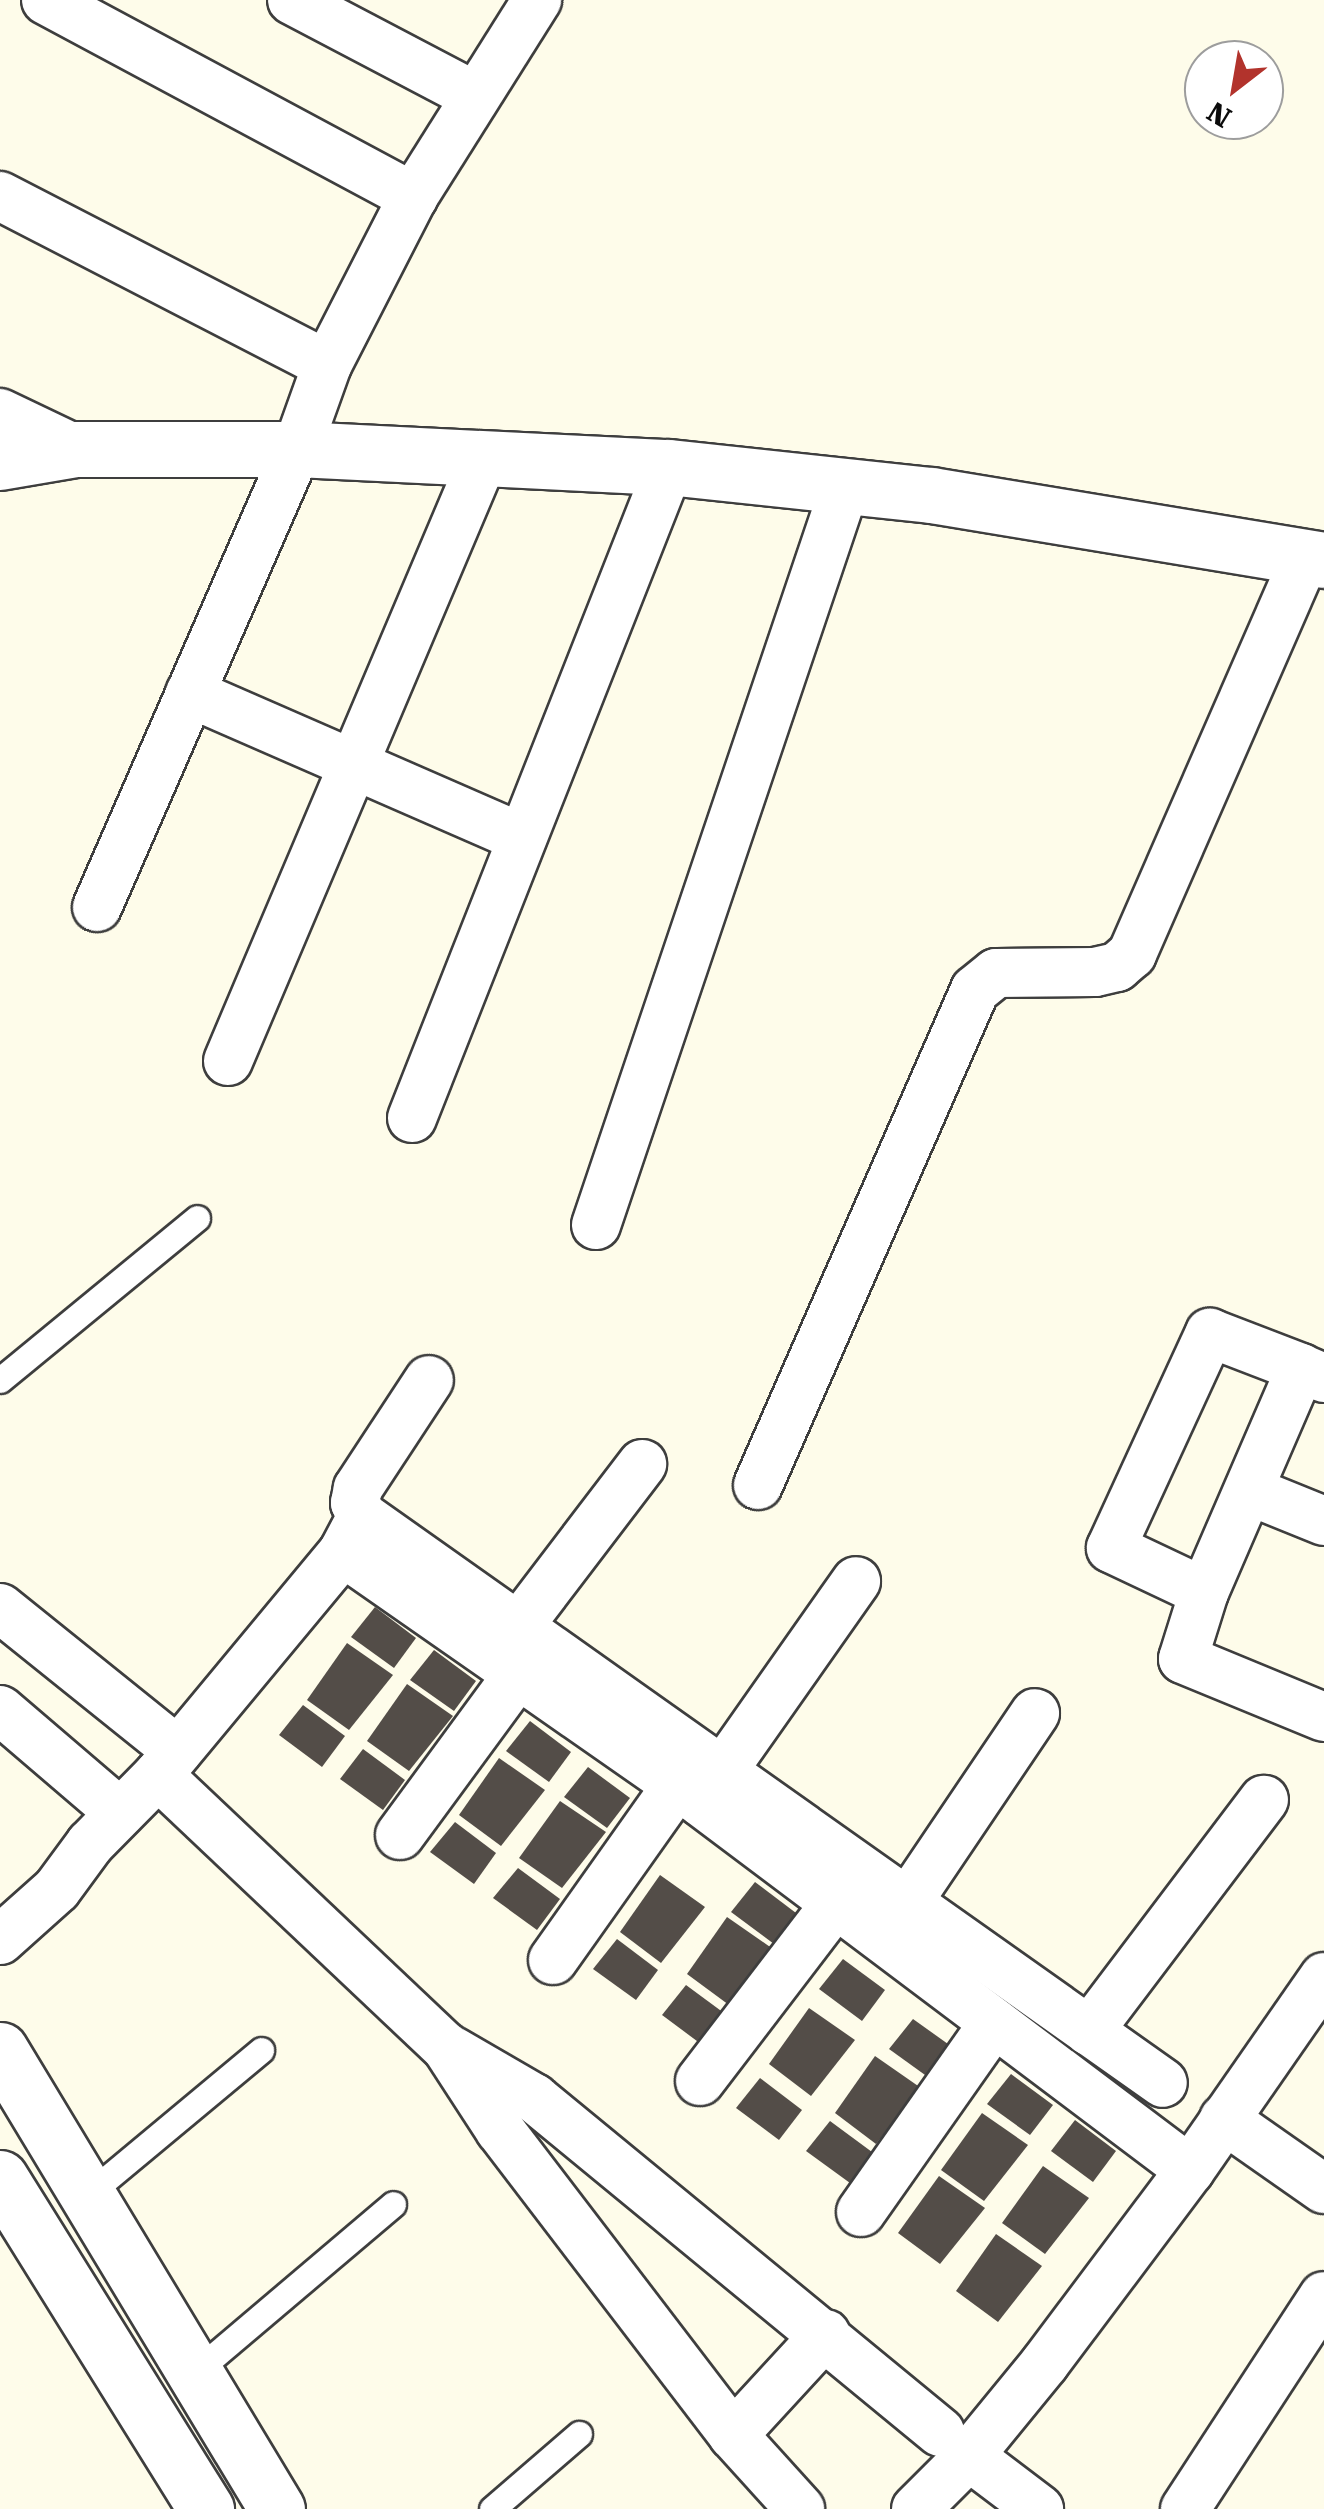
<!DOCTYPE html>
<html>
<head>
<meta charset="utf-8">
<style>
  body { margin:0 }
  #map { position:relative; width:1324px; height:2509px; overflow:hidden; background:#fefcea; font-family:"Roboto Serif",serif }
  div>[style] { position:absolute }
  .building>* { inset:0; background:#534d48 }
  .roads { filter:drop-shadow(2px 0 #3e3e3e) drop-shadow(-2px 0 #3e3e3e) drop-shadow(0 2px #3e3e3e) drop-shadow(0 -2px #3e3e3e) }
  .service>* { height:25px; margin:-12.5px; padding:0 12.5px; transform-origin:12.5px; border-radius:12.5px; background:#fff }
  .minor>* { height:48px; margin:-24px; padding:0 24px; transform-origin:24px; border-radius:24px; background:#fff }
  .tertiary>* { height:55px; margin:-27.5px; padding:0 27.5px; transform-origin:27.5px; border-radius:27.5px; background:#fff }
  span { translate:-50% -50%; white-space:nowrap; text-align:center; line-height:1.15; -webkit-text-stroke:10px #fff; paint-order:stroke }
  .north { position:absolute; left:1184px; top:40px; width:100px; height:100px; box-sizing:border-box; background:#fff; border:2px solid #9d9d9d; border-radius:50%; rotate:211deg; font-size:28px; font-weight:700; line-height:40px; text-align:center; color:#0b0b0b }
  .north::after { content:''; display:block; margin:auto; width:35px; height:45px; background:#b2332c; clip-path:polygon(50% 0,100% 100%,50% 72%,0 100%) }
</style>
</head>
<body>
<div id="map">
  <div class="building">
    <div style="clip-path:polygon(375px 1607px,416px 1638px,394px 1668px,351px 1637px)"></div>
    <div style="clip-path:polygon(347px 1643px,393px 1675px,349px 1730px,307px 1700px)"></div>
    <div style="clip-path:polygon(434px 1650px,476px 1681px,454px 1711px,410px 1680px)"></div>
    <div style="clip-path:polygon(407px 1684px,453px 1716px,409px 1771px,367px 1741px)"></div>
    <div style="clip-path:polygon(303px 1705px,345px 1736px,322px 1767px,279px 1735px)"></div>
    <div style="clip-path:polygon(530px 1721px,571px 1752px,549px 1782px,506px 1751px)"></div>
    <div style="clip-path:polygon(363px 1749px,405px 1780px,383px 1810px,340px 1779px)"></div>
    <div style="clip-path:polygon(499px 1758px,545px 1790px,501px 1846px,459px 1815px)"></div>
    <div style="clip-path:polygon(588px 1767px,630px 1798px,607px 1828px,564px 1797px)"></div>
    <div style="clip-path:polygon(560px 1801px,606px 1832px,562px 1888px,519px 1858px)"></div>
    <div style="clip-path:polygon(455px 1822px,496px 1853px,474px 1884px,430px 1852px)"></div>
    <div style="clip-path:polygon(518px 1868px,560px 1899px,537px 1930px,493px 1898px)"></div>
    <div style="clip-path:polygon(660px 1875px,705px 1907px,661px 1963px,620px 1932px)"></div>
    <div style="clip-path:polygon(755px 1882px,796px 1913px,774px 1944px,731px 1912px)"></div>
    <div style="clip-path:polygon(727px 1917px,773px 1949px,729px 2005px,687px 1974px)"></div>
    <div style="clip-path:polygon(617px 1939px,658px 1970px,636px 2000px,593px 1969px)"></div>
    <div style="clip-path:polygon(843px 1959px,885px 1990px,862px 2021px,819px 1989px)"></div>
    <div style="clip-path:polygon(686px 1985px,728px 2016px,705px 2047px,662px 2015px)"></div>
    <div style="clip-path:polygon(809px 2008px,855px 2040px,811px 2096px,769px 2064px)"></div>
    <div style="clip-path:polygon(913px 2019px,955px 2049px,932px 2080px,889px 2049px)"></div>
    <div style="clip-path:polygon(875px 2056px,921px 2088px,876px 2144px,835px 2113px)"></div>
    <div style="clip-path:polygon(1011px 2074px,1053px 2105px,1030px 2135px,987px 2104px)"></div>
    <div style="clip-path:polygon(760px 2078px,802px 2110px,779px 2140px,736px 2108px)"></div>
    <div style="clip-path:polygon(982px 2113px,1028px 2145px,984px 2201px,941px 2170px)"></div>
    <div style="clip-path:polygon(1075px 2120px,1116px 2151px,1093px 2182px,1051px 2151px)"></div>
    <div style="clip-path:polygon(830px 2121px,872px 2152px,850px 2183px,806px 2151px)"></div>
    <div style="clip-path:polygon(1043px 2166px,1089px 2198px,1045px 2254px,1002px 2223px)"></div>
    <div style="clip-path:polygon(939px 2176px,985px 2208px,940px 2264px,898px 2233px)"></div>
    <div style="clip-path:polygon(996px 2234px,1042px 2266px,998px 2322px,956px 2291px)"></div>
  </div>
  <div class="roads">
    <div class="service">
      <div style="left:0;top:1380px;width:255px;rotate:-39.4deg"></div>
      <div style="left:86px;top:2196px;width:228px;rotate:-39.8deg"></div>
      <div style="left:194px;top:2373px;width:261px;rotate:-40.3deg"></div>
      <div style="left:492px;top:2509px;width:115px;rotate:-40.8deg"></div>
    </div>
    <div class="minor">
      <div style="left:46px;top:0;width:417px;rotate:28.2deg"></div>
      <div style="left:292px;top:0;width:207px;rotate:27.7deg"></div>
      <div style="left:0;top:196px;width:368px;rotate:27.3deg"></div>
      <div style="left:0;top:413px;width:83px;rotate:25.6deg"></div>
      <div style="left:190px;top:693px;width:362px;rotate:23.6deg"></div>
      <div style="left:97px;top:907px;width:500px;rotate:-66.4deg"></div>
      <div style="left:297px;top:449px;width:89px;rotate:-70.3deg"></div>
      <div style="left:327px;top:365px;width:189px;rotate:-62.9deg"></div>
      <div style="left:413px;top:197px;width:233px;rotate:-57.8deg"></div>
      <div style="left:228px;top:1061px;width:654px;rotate:-67.04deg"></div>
      <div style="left:412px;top:1118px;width:700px;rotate:-68.46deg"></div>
      <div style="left:596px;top:1225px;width:782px;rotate:-71.36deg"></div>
      <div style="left:1324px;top:1378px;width:25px;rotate:-157deg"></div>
      <div style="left:1301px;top:1368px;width:244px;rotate:113.4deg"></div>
      <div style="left:1204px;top:1592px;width:70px;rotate:107.4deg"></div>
      <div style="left:1183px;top:1659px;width:152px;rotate:22.4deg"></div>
      <div style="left:758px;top:1485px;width:540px;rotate:-66.33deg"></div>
      <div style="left:975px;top:990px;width:27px;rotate:-39deg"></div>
      <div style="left:996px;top:973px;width:99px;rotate:-0.6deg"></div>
      <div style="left:1095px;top:972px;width:23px;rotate:-13deg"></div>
      <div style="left:1117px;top:967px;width:20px;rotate:-41deg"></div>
      <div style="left:1132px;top:954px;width:435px;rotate:-66.4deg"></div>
      <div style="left:1250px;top:1491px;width:80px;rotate:22.1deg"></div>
      <div style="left:362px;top:1516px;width:981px;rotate:35.29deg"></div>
      <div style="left:343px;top:1552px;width:437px;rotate:34.9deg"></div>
      <div style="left:701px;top:1802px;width:612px;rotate:36.96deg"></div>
      <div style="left:1204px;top:1592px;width:103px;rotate:-154.7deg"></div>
      <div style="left:1111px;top:1548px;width:237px;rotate:-65.3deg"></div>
      <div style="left:1210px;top:1333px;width:97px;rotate:21deg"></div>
      <div style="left:0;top:1608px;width:228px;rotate:38.8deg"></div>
      <div style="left:518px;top:1627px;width:205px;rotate:-52.7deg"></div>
      <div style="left:0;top:1710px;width:158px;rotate:40.6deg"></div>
      <div style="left:719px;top:1770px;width:13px;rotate:-39deg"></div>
      <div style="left:729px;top:1762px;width:221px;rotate:-54.9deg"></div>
      <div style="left:158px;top:1775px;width:396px;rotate:43.4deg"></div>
      <div style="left:446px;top:2047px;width:99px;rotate:57deg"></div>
      <div style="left:500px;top:2130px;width:384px;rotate:52.6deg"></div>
      <div style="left:733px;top:2435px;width:100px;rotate:47.8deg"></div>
      <div style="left:400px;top:1835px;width:201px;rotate:-53.7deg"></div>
      <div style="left:907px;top:1903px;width:229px;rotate:-56deg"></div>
      <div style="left:0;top:1940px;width:76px;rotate:-41.8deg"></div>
      <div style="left:57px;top:1889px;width:56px;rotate:-53.7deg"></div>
      <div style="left:90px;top:1844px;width:97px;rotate:-45.4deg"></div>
      <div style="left:158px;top:1775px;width:290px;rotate:-50.3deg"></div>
      <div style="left:343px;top:1552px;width:41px;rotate:-62.2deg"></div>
      <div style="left:362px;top:1516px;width:15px;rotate:-118deg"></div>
      <div style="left:355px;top:1503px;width:15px;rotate:-79deg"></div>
      <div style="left:358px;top:1488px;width:129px;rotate:-56.7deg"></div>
      <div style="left:553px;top:1960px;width:214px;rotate:-54.7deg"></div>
      <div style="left:1089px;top:2031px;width:290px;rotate:-52.9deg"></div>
      <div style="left:453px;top:2051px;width:94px;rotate:30.1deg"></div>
      <div style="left:534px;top:2098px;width:526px;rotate:39.44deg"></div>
      <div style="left:700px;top:2081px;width:224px;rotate:-52.6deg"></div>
      <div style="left:1224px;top:2119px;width:122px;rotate:35deg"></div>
      <div style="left:861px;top:2212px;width:231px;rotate:-54.9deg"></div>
      <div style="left:733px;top:2435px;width:137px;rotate:-47.4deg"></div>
      <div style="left:969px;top:2456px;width:88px;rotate:37.1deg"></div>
      <div style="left:916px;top:2509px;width:75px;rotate:-45deg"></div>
      <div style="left:969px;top:2456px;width:120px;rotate:-50.7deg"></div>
      <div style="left:1045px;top:2363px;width:241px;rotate:-53.1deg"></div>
      <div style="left:1190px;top:2170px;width:235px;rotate:-55.2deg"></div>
      <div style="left:1185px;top:2509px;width:254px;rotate:-56.9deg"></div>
    </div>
    <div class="tertiary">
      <div style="left:0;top:462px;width:76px;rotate:-9.8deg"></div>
      <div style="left:75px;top:449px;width:222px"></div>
      <div style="left:297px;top:449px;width:372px;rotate:2.8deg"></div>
      <div style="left:669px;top:467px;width:264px;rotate:6.1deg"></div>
      <div style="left:932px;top:495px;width:397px;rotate:9.4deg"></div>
      <div style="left:0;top:2050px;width:536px;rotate:58.89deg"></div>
      <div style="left:0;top:2178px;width:390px;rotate:58.1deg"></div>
    </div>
  </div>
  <div class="north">N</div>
</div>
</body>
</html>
